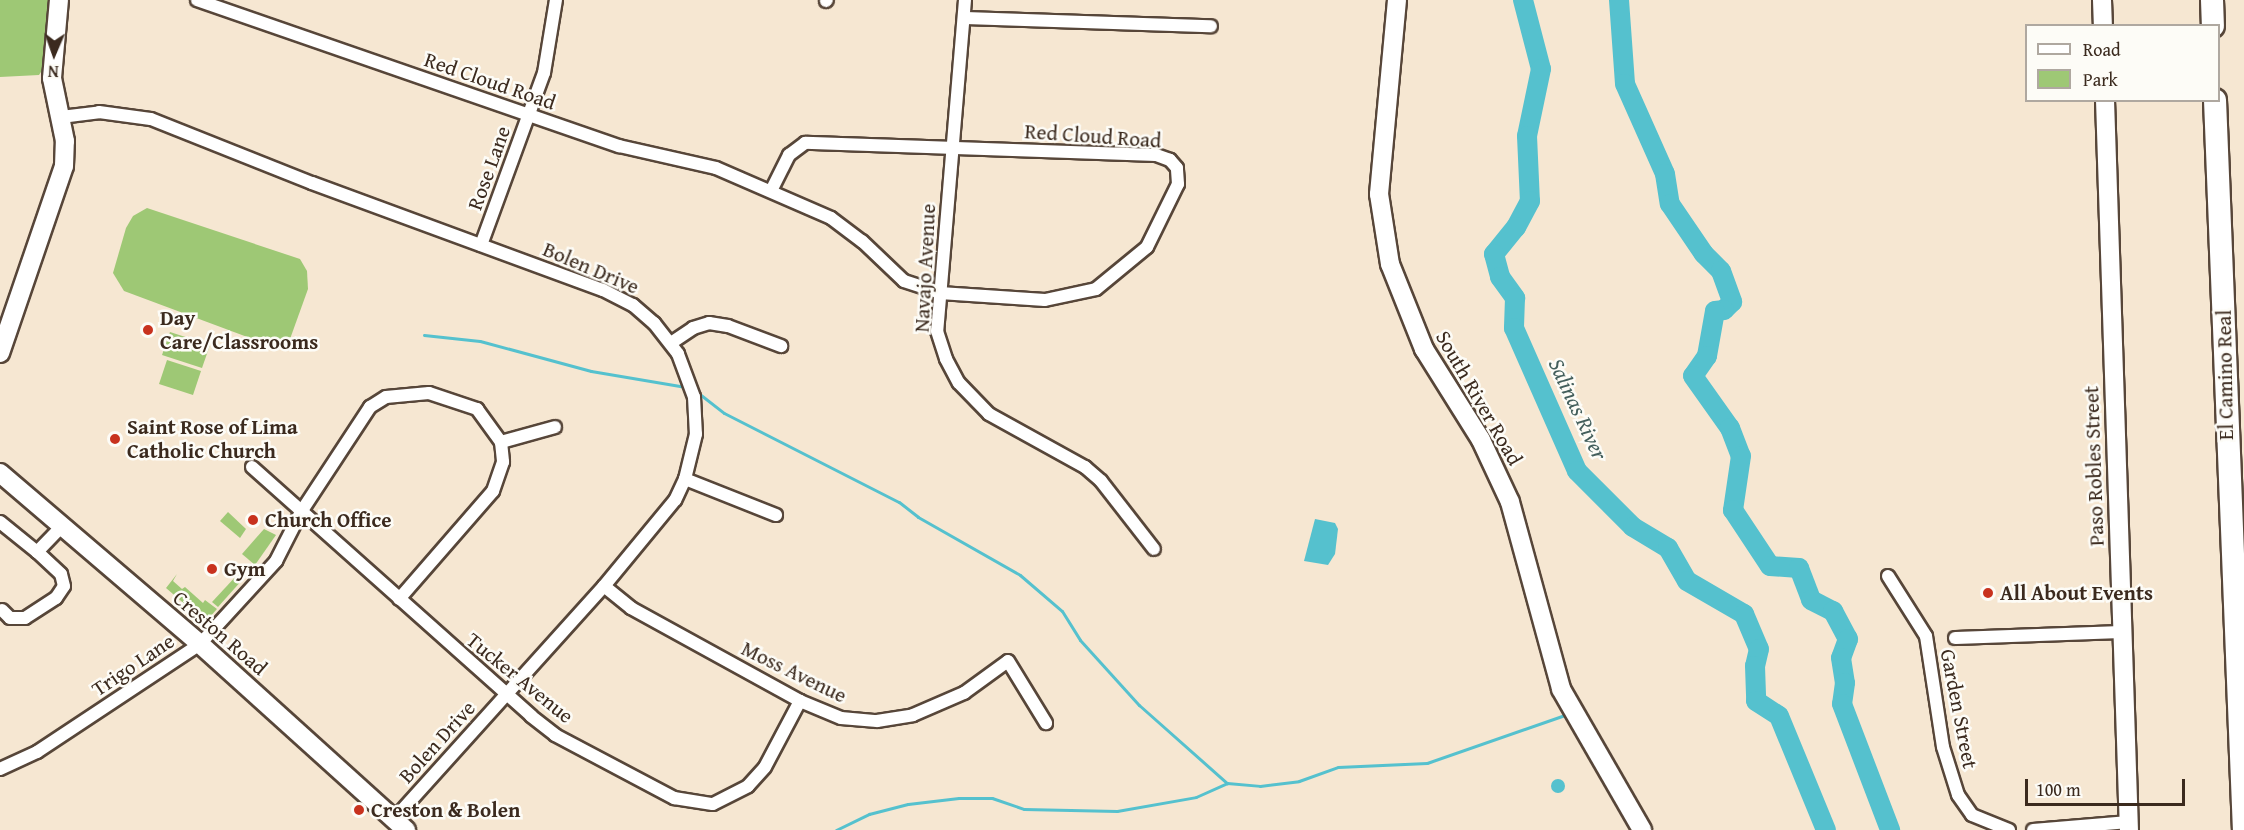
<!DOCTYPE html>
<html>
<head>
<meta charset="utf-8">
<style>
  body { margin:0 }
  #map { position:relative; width:2244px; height:830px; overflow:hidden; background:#f6e7d2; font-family:"Gentium Book Plus",serif }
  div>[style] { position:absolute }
  .green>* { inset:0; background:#9ec875 }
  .water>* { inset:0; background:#55c1ce }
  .round { border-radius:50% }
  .stream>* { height:3px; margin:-1.5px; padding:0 1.5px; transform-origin:1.5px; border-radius:1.5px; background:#55c1ce }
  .river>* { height:20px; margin:-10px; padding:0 10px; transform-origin:10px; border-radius:10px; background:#55c1ce }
  .roads { filter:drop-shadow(2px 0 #574639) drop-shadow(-2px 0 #574639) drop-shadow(0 2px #574639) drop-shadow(0 -2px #574639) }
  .street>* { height:12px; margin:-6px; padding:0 6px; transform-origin:6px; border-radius:6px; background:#fff }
  .secondary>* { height:18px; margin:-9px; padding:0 9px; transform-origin:9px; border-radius:9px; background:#fff }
  .highway>* { height:22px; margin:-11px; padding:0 11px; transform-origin:11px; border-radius:11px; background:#fff }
  .dots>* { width:16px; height:16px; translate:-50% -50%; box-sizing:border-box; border:3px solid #fdfcf7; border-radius:50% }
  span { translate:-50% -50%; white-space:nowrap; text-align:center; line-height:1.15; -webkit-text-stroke:5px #fdfcf7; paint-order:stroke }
  .street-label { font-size:21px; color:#3b2a1e }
  .poi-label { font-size:21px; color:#3b2a1e; font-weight:700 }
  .left { translate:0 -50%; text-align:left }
  .water-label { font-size:22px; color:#445f5c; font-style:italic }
  .legend { position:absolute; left:2025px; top:24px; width:195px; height:78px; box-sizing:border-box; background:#fdfcf7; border:2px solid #afa8a0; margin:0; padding:8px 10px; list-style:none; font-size:18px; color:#3b2a1e }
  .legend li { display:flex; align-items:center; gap:12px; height:30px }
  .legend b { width:30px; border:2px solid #afa8a0 }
  .north { position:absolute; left:24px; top:24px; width:60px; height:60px; -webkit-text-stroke:4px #fdfcf7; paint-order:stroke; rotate:182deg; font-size:16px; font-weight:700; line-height:24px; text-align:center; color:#3b2a1e }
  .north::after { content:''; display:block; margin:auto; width:21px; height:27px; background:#3b2a1e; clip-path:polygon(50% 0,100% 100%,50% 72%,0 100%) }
  .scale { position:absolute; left:2025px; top:779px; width:160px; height:27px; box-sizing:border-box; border:3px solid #3b2a1e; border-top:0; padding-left:8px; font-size:18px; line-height:21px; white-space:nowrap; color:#3b2a1e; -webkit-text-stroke:4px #fdfcf7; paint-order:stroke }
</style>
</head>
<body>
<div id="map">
  <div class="green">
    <div style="clip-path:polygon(0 0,59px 0,52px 55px,39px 75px,0 77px)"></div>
    <div style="clip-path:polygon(147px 208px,300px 259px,307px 271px,308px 289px,290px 339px,277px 345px,258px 341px,124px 291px,113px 273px,126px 228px,133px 216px)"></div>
    <div style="clip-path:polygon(170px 332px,210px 345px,202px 368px,162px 355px)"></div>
    <div style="clip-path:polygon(167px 360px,201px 371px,193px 395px,159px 384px)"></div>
    <div style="clip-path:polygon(228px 512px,246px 529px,240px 538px,220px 521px)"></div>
    <div style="clip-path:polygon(264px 529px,276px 535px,255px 565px,242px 554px)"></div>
    <div style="clip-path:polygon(177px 574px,173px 581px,182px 589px,185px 587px,203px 603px,205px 600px,217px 609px,208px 619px,202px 619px,166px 588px)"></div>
    <div style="clip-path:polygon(238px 574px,243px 579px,218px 607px,212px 602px)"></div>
  </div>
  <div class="water">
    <div style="clip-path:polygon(1315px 519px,1335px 523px,1338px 529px,1335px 554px,1328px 565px,1304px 561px)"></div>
    <div class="round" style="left:1551px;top:779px;width:14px;height:14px"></div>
  </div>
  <div class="stream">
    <div style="left:424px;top:335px;width:56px;rotate:6.1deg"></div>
    <div style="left:480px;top:341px;width:115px;rotate:15.1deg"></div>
    <div style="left:591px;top:371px;width:96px;rotate:9.6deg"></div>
    <div style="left:697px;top:392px;width:34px;rotate:38deg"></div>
    <div style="left:724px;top:413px;width:196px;rotate:27deg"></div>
    <div style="left:899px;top:502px;width:24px;rotate:38deg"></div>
    <div style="left:918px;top:517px;width:117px;rotate:29.6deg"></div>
    <div style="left:1020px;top:575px;width:55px;rotate:40.6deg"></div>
    <div style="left:1062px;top:611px;width:34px;rotate:58deg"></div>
    <div style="left:1080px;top:640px;width:88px;rotate:47.8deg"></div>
    <div style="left:1139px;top:705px;width:118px;rotate:41.6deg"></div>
    <div style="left:836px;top:830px;width:37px;rotate:-26deg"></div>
    <div style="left:869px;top:814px;width:40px;rotate:-14.4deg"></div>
    <div style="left:908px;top:804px;width:51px;rotate:-6.7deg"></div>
    <div style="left:959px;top:798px;width:33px"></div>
    <div style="left:992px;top:798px;width:34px;rotate:19deg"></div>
    <div style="left:1024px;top:809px;width:93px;rotate:1.2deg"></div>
    <div style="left:1117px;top:811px;width:80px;rotate:-10deg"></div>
    <div style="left:1196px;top:797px;width:34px;rotate:-24deg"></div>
    <div style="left:1227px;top:783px;width:33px;rotate:5deg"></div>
    <div style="left:1260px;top:786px;width:39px;rotate:-7deg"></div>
    <div style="left:1299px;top:781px;width:41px;rotate:-19.7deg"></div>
    <div style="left:1338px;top:767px;width:89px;rotate:-2.6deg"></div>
    <div style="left:1427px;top:763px;width:149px;rotate:-19.2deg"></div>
  </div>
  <div class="river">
    <div style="left:1523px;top:0;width:71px;rotate:75.4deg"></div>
    <div style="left:1541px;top:69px;width:68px;rotate:101.8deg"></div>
    <div style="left:1527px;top:136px;width:65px;rotate:87.4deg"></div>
    <div style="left:1530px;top:201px;width:30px;rotate:118deg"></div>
    <div style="left:1516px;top:227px;width:35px;rotate:129deg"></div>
    <div style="left:1494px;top:254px;width:24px;rotate:75deg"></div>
    <div style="left:1500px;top:277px;width:26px;rotate:54deg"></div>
    <div style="left:1515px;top:298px;width:30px;rotate:92deg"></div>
    <div style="left:1514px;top:328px;width:156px;rotate:66.2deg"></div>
    <div style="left:1577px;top:471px;width:79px;rotate:45deg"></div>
    <div style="left:1633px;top:527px;width:41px;rotate:31deg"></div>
    <div style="left:1668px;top:548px;width:38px;rotate:60deg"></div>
    <div style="left:1687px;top:581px;width:66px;rotate:30.1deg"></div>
    <div style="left:1744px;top:614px;width:38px;rotate:67deg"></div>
    <div style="left:1759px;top:649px;width:17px;rotate:103deg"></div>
    <div style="left:1755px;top:666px;width:35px;rotate:88deg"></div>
    <div style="left:1756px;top:701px;width:27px;rotate:33deg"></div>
    <div style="left:1779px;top:716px;width:123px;rotate:67.6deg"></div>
    <div style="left:1619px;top:0;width:84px;rotate:85.9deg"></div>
    <div style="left:1625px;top:84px;width:98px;rotate:66deg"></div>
    <div style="left:1665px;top:174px;width:30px;rotate:81deg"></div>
    <div style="left:1670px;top:204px;width:60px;rotate:55.8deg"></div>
    <div style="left:1704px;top:254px;width:24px;rotate:45deg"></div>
    <div style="left:1721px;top:271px;width:33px;rotate:70deg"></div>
    <div style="left:1732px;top:302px;width:11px;rotate:135deg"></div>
    <div style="left:1724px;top:310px;width:9px;rotate:174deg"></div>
    <div style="left:1715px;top:311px;width:46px;rotate:100.1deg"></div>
    <div style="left:1707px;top:356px;width:24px;rotate:125deg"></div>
    <div style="left:1693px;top:376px;width:64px;rotate:54.6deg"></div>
    <div style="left:1730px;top:428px;width:30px;rotate:69deg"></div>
    <div style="left:1741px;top:456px;width:55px;rotate:98.4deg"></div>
    <div style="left:1733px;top:510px;width:67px;rotate:56.5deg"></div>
    <div style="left:1770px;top:566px;width:29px;rotate:4deg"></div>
    <div style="left:1799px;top:568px;width:34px;rotate:69deg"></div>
    <div style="left:1811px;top:600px;width:25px;rotate:27deg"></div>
    <div style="left:1833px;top:611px;width:32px;rotate:62deg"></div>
    <div style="left:1848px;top:639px;width:20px;rotate:110deg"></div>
    <div style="left:1841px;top:658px;width:25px;rotate:81deg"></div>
    <div style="left:1845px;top:683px;width:21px;rotate:98deg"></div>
    <div style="left:1842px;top:704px;width:135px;rotate:69.1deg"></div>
  </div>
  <div class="roads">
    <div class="street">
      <div style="left:197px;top:0;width:447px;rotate:19.1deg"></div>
      <div style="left:619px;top:146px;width:99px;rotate:12.8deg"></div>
      <div style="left:716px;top:168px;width:125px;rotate:23.5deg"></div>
      <div style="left:831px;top:218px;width:39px;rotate:37deg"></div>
      <div style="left:862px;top:241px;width:58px;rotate:43.6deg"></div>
      <div style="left:904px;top:281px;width:38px;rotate:18deg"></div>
      <div style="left:940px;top:293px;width:105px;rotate:3.8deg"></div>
      <div style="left:1045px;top:300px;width:52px;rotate:-12.2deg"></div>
      <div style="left:1096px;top:289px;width:66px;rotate:-39.5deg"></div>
      <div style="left:1147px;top:247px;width:70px;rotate:-63.8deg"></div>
      <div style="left:1178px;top:184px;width:16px;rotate:-94deg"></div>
      <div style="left:1177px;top:168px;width:11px;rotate:-131deg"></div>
      <div style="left:1170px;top:160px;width:15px;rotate:-160deg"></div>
      <div style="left:1156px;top:155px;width:351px;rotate:-178deg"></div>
      <div style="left:805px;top:143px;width:20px;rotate:143deg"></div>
      <div style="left:789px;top:155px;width:40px;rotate:116.6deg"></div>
      <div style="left:965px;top:0;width:332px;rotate:94.8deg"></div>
      <div style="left:937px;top:331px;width:29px;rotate:72deg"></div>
      <div style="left:946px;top:359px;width:27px;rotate:62deg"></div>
      <div style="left:959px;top:383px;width:43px;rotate:45.9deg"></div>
      <div style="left:989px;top:414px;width:110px;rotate:28.9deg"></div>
      <div style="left:1085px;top:467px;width:21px;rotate:41deg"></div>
      <div style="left:1101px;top:481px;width:86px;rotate:52.1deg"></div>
      <div style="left:826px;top:1px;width:1px;rotate:-45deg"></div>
      <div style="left:964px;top:18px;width:247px;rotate:1.9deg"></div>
      <div style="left:61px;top:117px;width:38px;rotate:-7deg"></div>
      <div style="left:99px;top:112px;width:52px;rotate:7.7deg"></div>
      <div style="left:151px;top:119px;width:173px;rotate:21.7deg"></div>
      <div style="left:312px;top:183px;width:310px;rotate:20.2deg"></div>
      <div style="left:603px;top:290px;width:34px;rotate:27deg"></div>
      <div style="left:633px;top:305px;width:28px;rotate:41deg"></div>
      <div style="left:654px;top:323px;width:39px;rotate:52deg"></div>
      <div style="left:678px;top:354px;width:46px;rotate:69.6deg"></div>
      <div style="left:694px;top:397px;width:37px;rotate:87deg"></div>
      <div style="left:696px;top:434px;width:46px;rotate:103.7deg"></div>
      <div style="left:685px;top:479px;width:23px;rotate:115deg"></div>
      <div style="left:675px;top:500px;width:112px;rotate:129.5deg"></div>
      <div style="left:604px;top:586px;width:314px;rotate:132deg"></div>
      <div style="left:481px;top:245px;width:183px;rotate:-69.9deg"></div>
      <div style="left:544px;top:73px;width:74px;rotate:-80.7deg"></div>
      <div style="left:671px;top:343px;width:27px;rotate:-34deg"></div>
      <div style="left:693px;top:328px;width:17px;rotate:-17deg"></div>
      <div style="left:709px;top:323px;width:19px;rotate:9deg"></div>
      <div style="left:728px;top:326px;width:57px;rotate:20.7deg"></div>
      <div style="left:501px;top:442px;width:56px;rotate:-15.5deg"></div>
      <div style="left:252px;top:467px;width:374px;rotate:41.7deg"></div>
      <div style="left:531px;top:716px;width:31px;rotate:38deg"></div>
      <div style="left:555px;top:735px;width:135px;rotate:27.9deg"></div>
      <div style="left:674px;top:798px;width:39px;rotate:9deg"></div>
      <div style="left:713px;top:804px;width:39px;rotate:-27deg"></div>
      <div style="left:748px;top:786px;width:25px;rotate:-48deg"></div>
      <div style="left:765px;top:767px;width:75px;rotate:-62.1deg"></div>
      <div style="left:685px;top:479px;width:98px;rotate:21.6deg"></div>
      <div style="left:0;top:522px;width:48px;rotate:39deg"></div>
      <div style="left:37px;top:552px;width:36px;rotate:-46deg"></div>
      <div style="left:1888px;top:576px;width:71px;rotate:57.7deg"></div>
      <div style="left:1926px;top:636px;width:112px;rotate:81.3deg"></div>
      <div style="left:1943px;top:747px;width:50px;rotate:72.6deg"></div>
      <div style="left:1958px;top:795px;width:24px;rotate:55deg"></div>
      <div style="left:1972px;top:815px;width:40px;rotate:22deg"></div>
      <div style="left:604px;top:586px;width:35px;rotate:39deg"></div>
      <div style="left:631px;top:608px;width:193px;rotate:28.8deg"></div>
      <div style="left:800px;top:701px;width:44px;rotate:22.5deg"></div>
      <div style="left:841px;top:718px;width:36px;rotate:5deg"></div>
      <div style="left:877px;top:721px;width:36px;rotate:-9deg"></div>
      <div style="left:913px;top:715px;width:56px;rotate:-23.3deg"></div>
      <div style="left:964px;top:693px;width:54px;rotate:-36deg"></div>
      <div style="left:1008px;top:661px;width:73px;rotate:58.5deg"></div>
      <div style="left:2px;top:610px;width:11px;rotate:45deg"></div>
      <div style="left:10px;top:618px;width:15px"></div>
      <div style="left:25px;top:618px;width:37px;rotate:-33deg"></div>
      <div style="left:56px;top:598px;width:14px;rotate:-56deg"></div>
      <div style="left:64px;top:586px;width:12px;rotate:-104deg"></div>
      <div style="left:61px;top:574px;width:33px;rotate:-137deg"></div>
      <div style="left:1955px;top:638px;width:167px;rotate:-2.1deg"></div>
      <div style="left:0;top:769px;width:41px;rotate:-24.7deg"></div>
      <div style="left:37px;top:752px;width:196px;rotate:-33.5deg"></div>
      <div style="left:200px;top:644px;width:113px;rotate:-47.5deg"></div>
      <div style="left:276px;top:561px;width:55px;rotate:-63deg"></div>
      <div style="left:301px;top:512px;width:126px;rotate:-56.7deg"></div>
      <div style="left:370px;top:407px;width:19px;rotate:-32deg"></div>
      <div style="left:386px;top:397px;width:43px;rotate:-5.3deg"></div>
      <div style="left:429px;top:393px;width:51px;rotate:18.4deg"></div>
      <div style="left:477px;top:409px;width:41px;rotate:54deg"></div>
      <div style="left:501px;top:442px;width:20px;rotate:84deg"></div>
      <div style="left:503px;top:462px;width:31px;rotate:109deg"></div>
      <div style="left:493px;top:491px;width:143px;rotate:131deg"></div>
      <div style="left:2033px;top:830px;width:96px;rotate:-4.8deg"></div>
    </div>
    <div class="secondary">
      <div style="left:1397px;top:0;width:195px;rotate:95.3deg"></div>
      <div style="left:1379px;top:194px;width:71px;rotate:81.1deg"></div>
      <div style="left:1390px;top:264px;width:92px;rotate:68.2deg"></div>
      <div style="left:1424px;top:349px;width:107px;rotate:57.9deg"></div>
      <div style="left:1481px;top:440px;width:68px;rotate:64.9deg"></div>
      <div style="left:1510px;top:502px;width:194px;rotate:74.7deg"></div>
      <div style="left:1561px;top:689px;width:163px;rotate:60.1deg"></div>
      <div style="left:2102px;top:0;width:26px;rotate:88deg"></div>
      <div style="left:2105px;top:100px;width:730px;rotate:88.12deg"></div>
      <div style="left:0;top:353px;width:198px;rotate:-71.1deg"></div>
      <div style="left:64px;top:166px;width:25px;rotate:-88deg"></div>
      <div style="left:65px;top:141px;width:64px;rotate:-101.7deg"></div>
      <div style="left:52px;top:78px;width:78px;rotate:-84.9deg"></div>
      <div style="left:0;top:473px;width:263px;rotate:40.5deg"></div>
      <div style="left:200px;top:644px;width:278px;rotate:42.1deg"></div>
    </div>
    <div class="highway">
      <div style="left:2212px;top:0;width:26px;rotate:88deg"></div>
      <div style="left:2215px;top:100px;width:731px;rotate:87.73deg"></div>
    </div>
  </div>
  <div class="dots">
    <div style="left:148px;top:330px;background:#c8321e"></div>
    <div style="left:115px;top:439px;background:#c8321e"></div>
    <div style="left:253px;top:520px;background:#c8321e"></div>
    <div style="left:212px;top:569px;background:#c8321e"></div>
    <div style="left:1988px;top:593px;background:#c8321e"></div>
    <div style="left:359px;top:810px;background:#c8321e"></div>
  </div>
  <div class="street-label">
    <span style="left:490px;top:81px;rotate:19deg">Red Cloud Road</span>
    <span style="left:1093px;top:136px;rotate:4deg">Red Cloud Road</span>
    <span style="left:489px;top:168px;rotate:-70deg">Rose Lane</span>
    <span style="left:591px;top:268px;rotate:23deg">Bolen Drive</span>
    <span style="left:925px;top:268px;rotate:-87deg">Navajo Avenue</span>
    <span style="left:2225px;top:375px;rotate:-91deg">El Camino Real</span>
    <span style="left:1479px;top:398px;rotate:60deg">South River Road</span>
    <span style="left:2094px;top:466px;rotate:-92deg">Paso Robles Street</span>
    <span style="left:220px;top:633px;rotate:41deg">Creston Road</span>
    <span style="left:133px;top:665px;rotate:-34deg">Trigo Lane</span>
    <span style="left:794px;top:672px;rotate:26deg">Moss Avenue</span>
    <span style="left:520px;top:678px;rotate:39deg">Tucker Avenue</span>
    <span style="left:1959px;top:709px;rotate:79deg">Garden Street</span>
    <span style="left:437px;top:742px;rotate:-48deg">Bolen Drive</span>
  </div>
  <div class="poi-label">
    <span class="left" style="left:160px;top:330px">Day<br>Care/Classrooms</span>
    <span class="left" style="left:127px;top:439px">Saint Rose of Lima<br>Catholic Church</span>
    <span class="left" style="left:265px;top:520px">Church Office</span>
    <span class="left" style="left:224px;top:569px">Gym</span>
    <span class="left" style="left:2000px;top:593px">All About Events</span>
    <span class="left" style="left:371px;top:810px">Creston &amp; Bolen</span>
  </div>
  <div class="water-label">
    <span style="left:1578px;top:409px;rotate:65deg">Salinas River</span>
  </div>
  <ul class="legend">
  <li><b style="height:8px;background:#fff"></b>Road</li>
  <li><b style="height:16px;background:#9ec875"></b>Park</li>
  </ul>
  <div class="north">N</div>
  <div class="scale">100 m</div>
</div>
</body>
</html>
